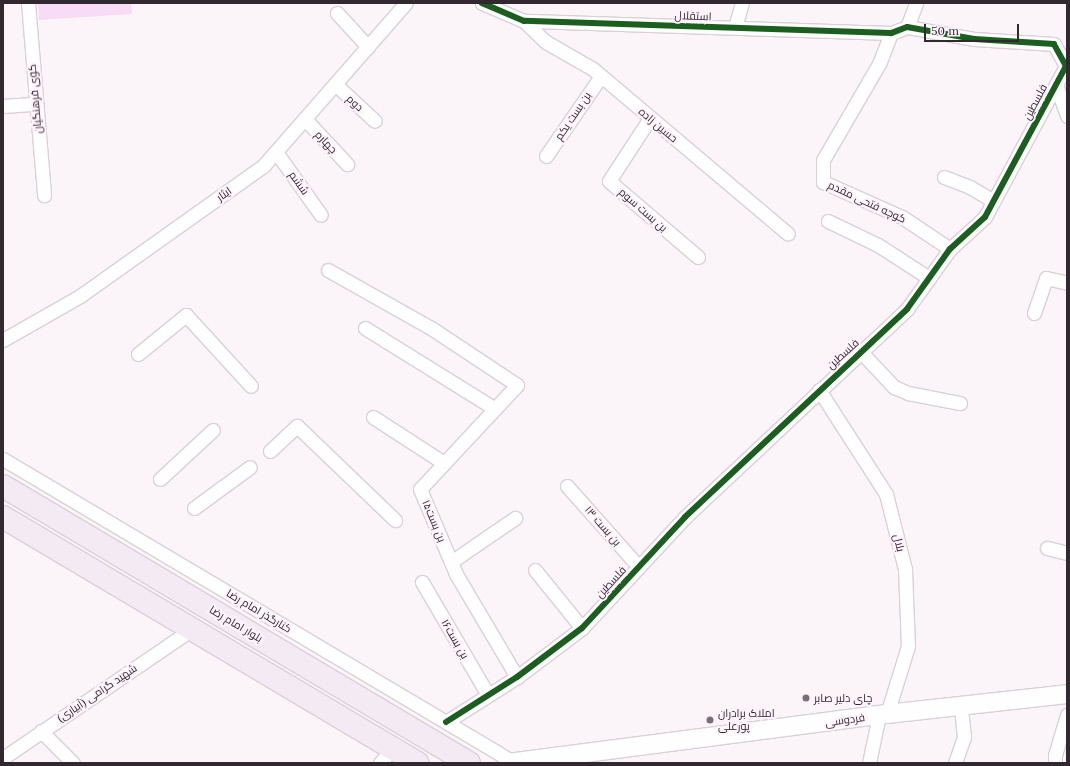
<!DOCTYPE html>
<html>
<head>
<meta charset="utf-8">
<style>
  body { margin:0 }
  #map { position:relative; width:1070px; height:766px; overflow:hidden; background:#fbf5fa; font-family:Lora,Cairo,serif }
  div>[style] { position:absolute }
  .green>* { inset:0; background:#f8dbf4 }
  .roads { filter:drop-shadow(1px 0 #d9d1d7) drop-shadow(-1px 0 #d9d1d7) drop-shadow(0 1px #d9d1d7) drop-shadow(0 -1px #d9d1d7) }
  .minor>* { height:13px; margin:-6.5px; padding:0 6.5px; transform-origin:6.5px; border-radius:6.5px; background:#fefefe }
  .secondary>* { height:18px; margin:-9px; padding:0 9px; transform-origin:9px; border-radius:9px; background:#fefefe }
  .trunk>* { height:22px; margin:-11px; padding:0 11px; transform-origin:11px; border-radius:11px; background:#f4eaf4 }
  .cycleway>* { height:6px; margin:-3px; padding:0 3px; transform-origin:3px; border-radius:3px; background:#1b5e20 }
  .dots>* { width:11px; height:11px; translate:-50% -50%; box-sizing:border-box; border:2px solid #fdf3fb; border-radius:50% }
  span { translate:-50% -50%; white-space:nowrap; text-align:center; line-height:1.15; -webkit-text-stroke:4px #fdf3fb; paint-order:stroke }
  .street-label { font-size:11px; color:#312830 }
  .poi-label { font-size:11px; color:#312830 }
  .left { translate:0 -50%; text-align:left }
  .frame { position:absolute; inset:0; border:4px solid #312830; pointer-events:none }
  .scale { position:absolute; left:924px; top:24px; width:95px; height:18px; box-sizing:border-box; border:2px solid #312830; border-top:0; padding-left:5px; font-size:12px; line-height:14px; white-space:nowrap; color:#312830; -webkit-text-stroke:3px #fdf3fb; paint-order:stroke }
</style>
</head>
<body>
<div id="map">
  <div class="green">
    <div style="clip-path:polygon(38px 3px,131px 3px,132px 14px,39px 20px)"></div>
  </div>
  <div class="roads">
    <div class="minor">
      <div style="left:28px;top:3px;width:193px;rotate:85.2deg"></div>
      <div style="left:337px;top:13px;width:46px;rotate:47.6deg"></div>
      <div style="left:524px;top:21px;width:30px;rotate:44deg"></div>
      <div style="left:546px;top:42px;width:54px;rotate:29.9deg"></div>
      <div style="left:593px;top:69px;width:255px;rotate:40.2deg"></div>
      <div style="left:735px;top:27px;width:25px;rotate:-74deg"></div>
      <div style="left:907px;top:27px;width:26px;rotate:-69deg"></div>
      <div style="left:891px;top:33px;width:31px;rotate:111deg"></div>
      <div style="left:880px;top:62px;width:113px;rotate:120.2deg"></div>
      <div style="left:823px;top:160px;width:22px;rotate:90deg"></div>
      <div style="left:823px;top:182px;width:86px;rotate:23.9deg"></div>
      <div style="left:902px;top:217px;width:58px;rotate:33.7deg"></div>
      <div style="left:335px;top:84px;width:54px;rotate:42.8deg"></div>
      <div style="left:1056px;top:85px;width:33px;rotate:70deg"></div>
      <div style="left:3px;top:106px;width:32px;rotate:-4deg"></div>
      <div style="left:650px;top:118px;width:75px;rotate:123.1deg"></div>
      <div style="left:609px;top:181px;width:117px;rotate:40.5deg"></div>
      <div style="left:305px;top:119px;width:62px;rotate:47deg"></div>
      <div style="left:276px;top:152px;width:77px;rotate:54.5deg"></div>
      <div style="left:546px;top:156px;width:97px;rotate:-55.5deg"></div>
      <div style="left:944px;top:177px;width:28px;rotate:21deg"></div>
      <div style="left:970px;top:187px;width:27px;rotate:31deg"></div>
      <div style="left:828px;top:221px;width:55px;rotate:25.6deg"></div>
      <div style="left:878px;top:245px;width:61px;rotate:32.9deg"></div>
      <div style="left:328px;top:270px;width:118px;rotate:29.4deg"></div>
      <div style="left:431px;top:328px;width:103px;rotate:33.5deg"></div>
      <div style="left:517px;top:385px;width:142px;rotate:133deg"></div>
      <div style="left:420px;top:489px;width:92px;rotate:67deg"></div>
      <div style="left:456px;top:574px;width:120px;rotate:59.4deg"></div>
      <div style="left:1034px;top:313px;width:37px;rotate:-71deg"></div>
      <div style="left:1046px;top:278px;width:22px;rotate:13deg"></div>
      <div style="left:365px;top:328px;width:153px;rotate:31.9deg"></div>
      <div style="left:3px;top:340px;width:89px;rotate:-29.7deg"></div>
      <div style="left:80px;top:296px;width:226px;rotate:-35.4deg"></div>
      <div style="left:264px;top:165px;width:215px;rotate:-48.8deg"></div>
      <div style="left:861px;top:352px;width:48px;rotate:46.7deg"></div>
      <div style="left:894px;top:387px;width:15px;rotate:23deg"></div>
      <div style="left:908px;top:393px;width:53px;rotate:10.9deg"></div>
      <div style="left:138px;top:354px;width:62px;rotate:-39.1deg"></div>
      <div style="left:186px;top:315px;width:96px;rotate:47.5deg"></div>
      <div style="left:819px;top:390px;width:124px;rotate:57.2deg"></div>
      <div style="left:886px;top:494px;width:77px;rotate:75.8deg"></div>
      <div style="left:905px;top:569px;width:77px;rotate:87.8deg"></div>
      <div style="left:908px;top:646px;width:71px;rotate:107.2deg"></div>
      <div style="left:373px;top:417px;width:85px;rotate:32.9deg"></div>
      <div style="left:270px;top:451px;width:37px;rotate:-43deg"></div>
      <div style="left:297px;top:426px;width:136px;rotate:43.8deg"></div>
      <div style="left:3px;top:459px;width:595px;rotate:30.7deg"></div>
      <div style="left:160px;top:479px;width:72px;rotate:-42.8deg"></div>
      <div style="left:567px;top:486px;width:108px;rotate:48.4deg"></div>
      <div style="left:194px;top:508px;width:69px;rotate:-36.2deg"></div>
      <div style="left:1047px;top:548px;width:21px;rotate:14deg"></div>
      <div style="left:451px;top:562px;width:78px;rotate:-34.5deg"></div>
      <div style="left:535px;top:570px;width:75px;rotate:51deg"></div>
      <div style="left:422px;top:582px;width:131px;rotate:59.7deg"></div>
      <div style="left:446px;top:722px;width:84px;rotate:-32.4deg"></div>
      <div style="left:517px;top:677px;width:81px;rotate:-37deg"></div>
      <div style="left:582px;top:628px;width:151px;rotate:-47.1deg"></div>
      <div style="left:685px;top:517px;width:304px;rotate:-43.1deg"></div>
      <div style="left:907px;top:309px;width:74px;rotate:-54.4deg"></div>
      <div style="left:950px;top:249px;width:47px;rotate:-42.4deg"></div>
      <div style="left:985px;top:217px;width:171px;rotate:-61.8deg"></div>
      <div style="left:1066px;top:66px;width:25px;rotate:-119deg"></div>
      <div style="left:1054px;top:44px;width:80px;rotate:-176.4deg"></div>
      <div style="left:974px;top:39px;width:68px;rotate:-169.8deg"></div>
      <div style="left:907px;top:27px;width:17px;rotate:159deg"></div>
      <div style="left:891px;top:33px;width:367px;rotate:-178.1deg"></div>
      <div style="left:524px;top:21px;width:46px;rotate:-156.8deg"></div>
      <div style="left:41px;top:731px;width:45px;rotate:45deg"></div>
      <div style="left:3px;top:758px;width:229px;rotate:-34.3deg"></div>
      <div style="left:380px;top:763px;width:20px;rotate:-49deg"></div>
      <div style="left:869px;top:763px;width:49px;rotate:-78.2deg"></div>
      <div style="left:955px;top:763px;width:28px;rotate:-71deg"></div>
      <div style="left:964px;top:737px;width:31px;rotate:-96deg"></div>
      <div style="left:1055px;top:763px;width:8px;rotate:-90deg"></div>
      <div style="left:1055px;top:755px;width:42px;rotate:-73.3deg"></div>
    </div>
    <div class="secondary">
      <div style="left:508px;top:763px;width:382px;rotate:-7.4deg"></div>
      <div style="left:887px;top:714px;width:181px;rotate:-6.3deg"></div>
    </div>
    <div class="trunk">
      <div style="left:3px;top:486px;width:542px;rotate:30.73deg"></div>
      <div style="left:3px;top:517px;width:482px;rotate:30.7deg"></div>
    </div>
  </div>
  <div class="cycleway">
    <div style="left:446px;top:722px;width:84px;rotate:-32.4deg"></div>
    <div style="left:517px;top:677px;width:81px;rotate:-37deg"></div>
    <div style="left:582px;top:628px;width:151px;rotate:-47.1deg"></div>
    <div style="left:685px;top:517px;width:304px;rotate:-43.1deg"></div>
    <div style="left:907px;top:309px;width:74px;rotate:-54.4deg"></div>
    <div style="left:950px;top:249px;width:47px;rotate:-42.4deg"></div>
    <div style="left:985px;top:217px;width:171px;rotate:-61.8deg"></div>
    <div style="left:1066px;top:66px;width:25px;rotate:-119deg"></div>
    <div style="left:1054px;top:44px;width:80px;rotate:-176.4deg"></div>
    <div style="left:974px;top:39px;width:68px;rotate:-169.8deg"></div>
    <div style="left:907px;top:27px;width:17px;rotate:159deg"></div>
    <div style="left:891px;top:33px;width:367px;rotate:-178.1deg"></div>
    <div style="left:524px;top:21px;width:46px;rotate:-156.8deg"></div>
  </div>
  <div class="dots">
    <div style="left:806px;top:698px;background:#787077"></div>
    <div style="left:710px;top:720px;background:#787077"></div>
  </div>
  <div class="street-label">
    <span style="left:693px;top:16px;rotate:2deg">استقلال</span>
    <span style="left:35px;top:99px;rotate:-95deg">کوی فرهنگیان</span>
    <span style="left:1035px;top:102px;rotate:-62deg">فلسطین</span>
    <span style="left:355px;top:103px;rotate:43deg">دوم</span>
    <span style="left:573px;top:116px;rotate:-56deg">بن بست یکم</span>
    <span style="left:658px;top:125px;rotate:40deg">حسین زاده</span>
    <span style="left:326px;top:142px;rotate:46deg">چهارم</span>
    <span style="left:299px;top:183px;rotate:55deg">ششم</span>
    <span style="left:224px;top:194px;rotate:-35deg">ایثار</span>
    <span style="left:867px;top:202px;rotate:25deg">کوچه فتحی مقدم</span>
    <span style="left:643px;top:210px;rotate:41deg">بن بست سوم</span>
    <span style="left:843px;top:354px;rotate:-42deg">فلسطین</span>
    <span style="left:434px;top:521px;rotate:67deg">بن بست۱۵</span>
    <span style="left:603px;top:526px;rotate:49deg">بن بست ۱۳</span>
    <span style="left:899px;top:543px;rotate:76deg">بلال</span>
    <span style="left:611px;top:582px;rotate:-47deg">فلسطین</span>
    <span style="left:259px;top:611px;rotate:31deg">کنارگذر امام رضا</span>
    <span style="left:236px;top:624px;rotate:31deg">بلوار امام رضا</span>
    <span style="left:455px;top:639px;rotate:60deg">بن بست۱۶</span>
    <span style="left:97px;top:693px;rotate:-34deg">شهید گرامی (آبیاری)</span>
    <span style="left:845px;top:720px;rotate:-8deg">فردوسی</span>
  </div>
  <div class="poi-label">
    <span class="left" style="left:814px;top:698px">چای دلیر صابر</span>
    <span class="left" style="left:718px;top:720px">املاک برادران<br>پورعلی</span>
  </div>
  <div class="frame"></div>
  <div class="scale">50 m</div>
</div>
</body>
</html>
